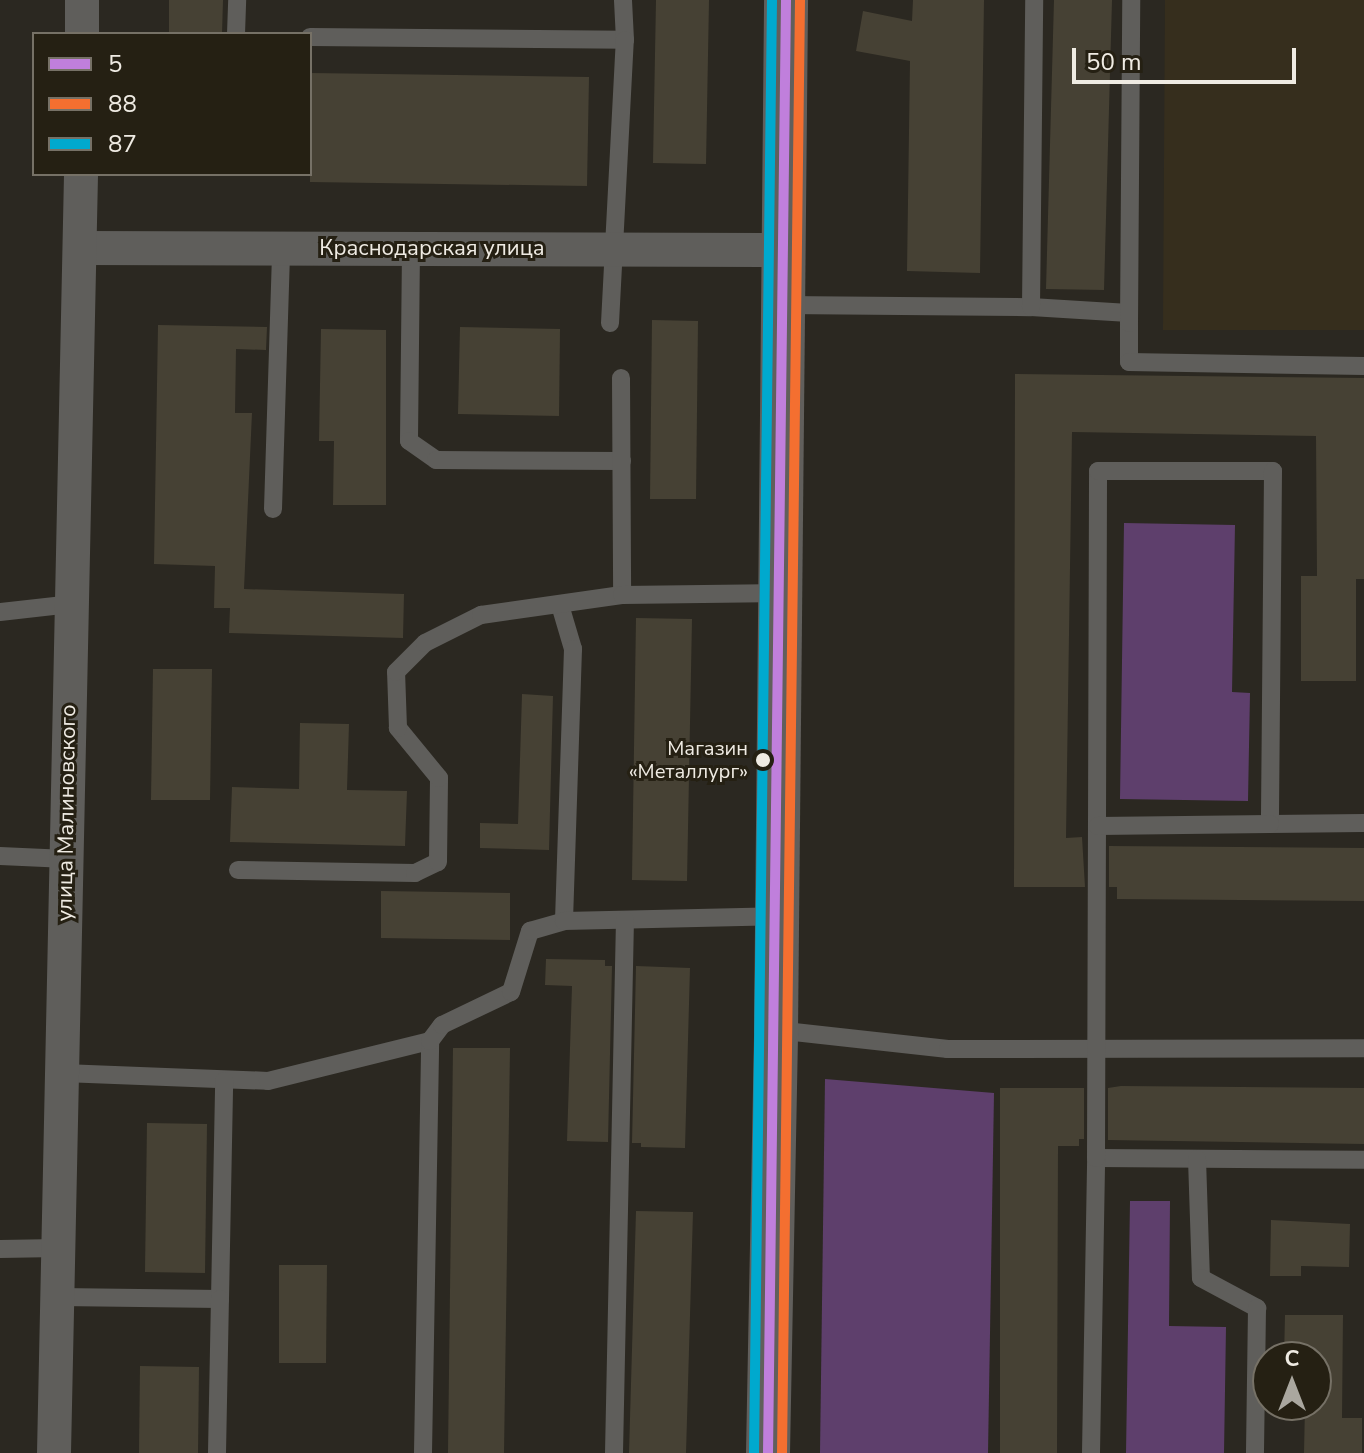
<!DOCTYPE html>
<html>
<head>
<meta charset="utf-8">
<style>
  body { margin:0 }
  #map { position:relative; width:1364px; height:1453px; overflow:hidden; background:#2b2821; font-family:"Nunito Sans",sans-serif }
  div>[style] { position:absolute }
  .built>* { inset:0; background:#362e1d }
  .green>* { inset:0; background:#5e3f6c }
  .building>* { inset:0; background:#464134 }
  .service>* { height:18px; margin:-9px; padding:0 9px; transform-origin:9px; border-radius:9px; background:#5f5e5b }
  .minor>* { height:34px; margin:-17px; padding:0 17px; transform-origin:17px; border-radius:17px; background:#5f5e5b }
  .secondary>* { height:44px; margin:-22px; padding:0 22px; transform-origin:22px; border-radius:22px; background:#615f5c }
  .bus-1>* { height:10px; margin:-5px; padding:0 5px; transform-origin:5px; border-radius:5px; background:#c07fdc }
  .bus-2>* { height:10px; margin:-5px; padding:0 5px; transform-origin:5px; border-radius:5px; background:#f46f30 }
  .bus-3>* { height:10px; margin:-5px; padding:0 5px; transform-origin:5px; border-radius:5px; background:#00a9ce }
  .dots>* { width:22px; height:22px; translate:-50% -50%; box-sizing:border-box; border:4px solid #252013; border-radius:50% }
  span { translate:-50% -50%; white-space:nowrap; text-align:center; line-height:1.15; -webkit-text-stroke:6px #252013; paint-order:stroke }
  .bus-label { font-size:20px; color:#efebe3 }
  .right { translate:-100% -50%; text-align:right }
  .street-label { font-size:22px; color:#efebe3 }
  .legend { position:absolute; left:32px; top:32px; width:280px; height:144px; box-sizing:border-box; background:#252013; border:2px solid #767166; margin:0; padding:10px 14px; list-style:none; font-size:24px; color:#efebe3 }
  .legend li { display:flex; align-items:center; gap:16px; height:40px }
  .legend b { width:40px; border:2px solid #767166 }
  .north { position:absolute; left:1252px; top:1341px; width:80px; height:80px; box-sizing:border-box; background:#252013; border:2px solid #767166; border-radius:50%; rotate:0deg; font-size:22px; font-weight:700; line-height:32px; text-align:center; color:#efebe3 }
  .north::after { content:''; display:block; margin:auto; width:28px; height:36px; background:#aaa79f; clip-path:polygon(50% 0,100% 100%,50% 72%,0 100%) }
  .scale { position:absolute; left:1072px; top:48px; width:224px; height:36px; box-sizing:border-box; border:4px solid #efebe3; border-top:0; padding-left:10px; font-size:24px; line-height:28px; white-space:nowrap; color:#efebe3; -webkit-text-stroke:6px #252013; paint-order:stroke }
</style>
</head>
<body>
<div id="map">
  <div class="built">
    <div style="clip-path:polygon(1165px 0,1364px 0,1364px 330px,1163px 330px)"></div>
  </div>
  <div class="green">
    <div style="clip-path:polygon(1124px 523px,1235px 525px,1232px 692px,1250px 693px,1248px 801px,1120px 799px)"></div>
    <div style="clip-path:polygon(825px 1079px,994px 1093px,988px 1453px,820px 1453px)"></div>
    <div style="clip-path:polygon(1130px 1201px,1170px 1201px,1169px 1326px,1226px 1327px,1224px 1453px,1126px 1453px)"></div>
  </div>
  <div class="building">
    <div style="clip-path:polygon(169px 0,223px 0,222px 34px,169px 34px)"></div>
    <div style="clip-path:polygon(656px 0,709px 0,706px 164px,653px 163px)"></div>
    <div style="clip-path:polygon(913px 0,984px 0,980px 273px,907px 271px,910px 61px,856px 51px,863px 11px,912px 21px)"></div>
    <div style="clip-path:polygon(1054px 0,1112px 0,1104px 290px,1046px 289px)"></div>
    <div style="clip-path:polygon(310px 73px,589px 77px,587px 186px,310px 182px)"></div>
    <div style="clip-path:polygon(652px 320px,698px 321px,696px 499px,650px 499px)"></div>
    <div style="clip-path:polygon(158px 325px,267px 327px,266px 350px,236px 349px,235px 413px,252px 413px,244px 589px,404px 594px,403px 638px,229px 633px,230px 608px,214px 608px,215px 566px,154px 564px)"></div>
    <div style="clip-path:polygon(460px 327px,560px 329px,559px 416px,458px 414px)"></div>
    <div style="clip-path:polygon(321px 329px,386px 330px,386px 505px,333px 505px,334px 441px,319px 441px)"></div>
    <div style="clip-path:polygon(1015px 374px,1364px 378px,1364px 579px,1356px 579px,1356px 681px,1301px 681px,1301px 576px,1317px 576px,1316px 436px,1072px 432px,1066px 838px,1082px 837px,1085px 887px,1014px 887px)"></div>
    <div style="clip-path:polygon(636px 618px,692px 619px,687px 881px,632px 880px)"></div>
    <div style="clip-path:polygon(153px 669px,212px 669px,210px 800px,151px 800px)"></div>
    <div style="clip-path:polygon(522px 694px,553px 696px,549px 850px,480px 848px,480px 823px,518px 824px)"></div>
    <div style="clip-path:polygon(300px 723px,349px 724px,347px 790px,407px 791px,405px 846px,230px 842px,232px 787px,299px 789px)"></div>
    <div style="clip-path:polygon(1109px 846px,1364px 848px,1364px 901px,1117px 899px,1117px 887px,1109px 887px)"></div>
    <div style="clip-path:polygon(381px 891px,510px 893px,510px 940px,381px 938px)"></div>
    <div style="clip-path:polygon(546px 959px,605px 960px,605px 966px,612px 966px,608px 1142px,567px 1141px,572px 986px,545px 985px)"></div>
    <div style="clip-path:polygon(636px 966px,690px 968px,685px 1148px,641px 1147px,641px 1143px,632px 1143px)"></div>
    <div style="clip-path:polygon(453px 1048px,510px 1048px,504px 1453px,448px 1453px)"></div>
    <div style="clip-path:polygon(1121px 1086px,1364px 1088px,1364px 1144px,1108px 1140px,1108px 1088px)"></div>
    <div style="clip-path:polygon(1000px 1088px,1084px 1088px,1084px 1139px,1079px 1139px,1079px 1146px,1058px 1146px,1057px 1453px,1000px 1453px)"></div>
    <div style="clip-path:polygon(147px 1123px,207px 1124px,205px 1273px,145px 1272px)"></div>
    <div style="clip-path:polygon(636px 1211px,693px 1212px,686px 1453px,629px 1453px)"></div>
    <div style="clip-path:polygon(1271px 1220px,1350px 1224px,1349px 1267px,1301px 1266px,1301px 1276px,1270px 1276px)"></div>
    <div style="clip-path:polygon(279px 1265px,327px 1265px,326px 1363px,279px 1363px)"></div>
    <div style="clip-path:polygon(1285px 1315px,1343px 1315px,1342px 1418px,1362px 1418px,1362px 1453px,1304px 1453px,1305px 1405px,1316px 1405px,1316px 1357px,1284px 1357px)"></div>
    <div style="clip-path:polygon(140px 1366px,199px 1367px,198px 1453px,139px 1453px)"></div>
  </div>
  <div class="service">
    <div style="left:236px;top:34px;width:34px;rotate:-88deg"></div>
    <div style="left:310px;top:37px;width:315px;rotate:0.5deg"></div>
    <div style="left:625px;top:40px;width:40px;rotate:-92.9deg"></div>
    <div style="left:411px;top:249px;width:192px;rotate:90.6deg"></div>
    <div style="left:409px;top:441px;width:33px;rotate:35deg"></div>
    <div style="left:436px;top:460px;width:186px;rotate:0.3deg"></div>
    <div style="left:784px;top:305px;width:247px;rotate:0.5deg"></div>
    <div style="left:1031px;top:307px;width:98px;rotate:3.5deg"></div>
    <div style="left:1129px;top:313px;width:49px;rotate:90deg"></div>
    <div style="left:1129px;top:362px;width:235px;rotate:1deg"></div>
    <div style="left:1031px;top:307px;width:307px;rotate:-89.4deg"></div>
    <div style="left:610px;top:323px;width:283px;rotate:-87deg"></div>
    <div style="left:1129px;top:323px;width:323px;rotate:-89.6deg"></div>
    <div style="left:621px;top:378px;width:217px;rotate:89.7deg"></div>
    <div style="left:273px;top:509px;width:261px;rotate:-88.2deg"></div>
    <div style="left:560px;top:605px;width:46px;rotate:73.5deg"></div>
    <div style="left:573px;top:649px;width:272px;rotate:91.9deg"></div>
    <div style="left:0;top:612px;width:71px;rotate:-6.4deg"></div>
    <div style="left:1270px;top:824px;width:94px;rotate:-0.6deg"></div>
    <div style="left:0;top:856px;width:67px;rotate:2.6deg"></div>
    <div style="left:238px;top:870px;width:177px;rotate:1deg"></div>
    <div style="left:415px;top:873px;width:25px;rotate:-26deg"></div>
    <div style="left:438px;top:862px;width:84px;rotate:-89.3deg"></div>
    <div style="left:439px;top:778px;width:65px;rotate:-129.4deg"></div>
    <div style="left:398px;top:728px;width:56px;rotate:-92deg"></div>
    <div style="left:396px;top:672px;width:41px;rotate:-45deg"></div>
    <div style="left:425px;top:643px;width:63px;rotate:-26.6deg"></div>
    <div style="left:481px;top:615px;width:142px;rotate:-8.1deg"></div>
    <div style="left:622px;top:595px;width:158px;rotate:-0.7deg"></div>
    <div style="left:776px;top:1030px;width:173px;rotate:6.3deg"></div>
    <div style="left:948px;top:1049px;width:416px;rotate:-0.1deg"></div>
    <div style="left:63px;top:1073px;width:205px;rotate:2.2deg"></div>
    <div style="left:268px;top:1081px;width:167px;rotate:-13.9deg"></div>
    <div style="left:1096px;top:1158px;width:268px;rotate:0.4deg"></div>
    <div style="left:1197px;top:1159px;width:119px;rotate:88.1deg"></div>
    <div style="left:1201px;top:1278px;width:64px;rotate:28.2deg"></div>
    <div style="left:1257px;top:1308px;width:145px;rotate:90.8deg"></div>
    <div style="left:0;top:1249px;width:58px;rotate:-1deg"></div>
    <div style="left:59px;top:1297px;width:161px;rotate:0.7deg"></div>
    <div style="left:220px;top:1299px;width:218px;rotate:-88.9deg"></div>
    <div style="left:217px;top:1453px;width:154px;rotate:-88.9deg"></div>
    <div style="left:423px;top:1453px;width:412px;rotate:-89deg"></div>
    <div style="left:430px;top:1041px;width:20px;rotate:-53deg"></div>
    <div style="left:442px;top:1025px;width:76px;rotate:-25.6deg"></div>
    <div style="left:511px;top:992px;width:64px;rotate:-72.7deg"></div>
    <div style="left:530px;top:931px;width:35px;rotate:-16deg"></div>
    <div style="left:564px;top:921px;width:213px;rotate:-1.3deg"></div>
    <div style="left:614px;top:1453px;width:533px;rotate:-88.82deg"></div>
    <div style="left:1091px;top:1453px;width:295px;rotate:-89deg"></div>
    <div style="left:1096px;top:1158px;width:687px;rotate:-89.83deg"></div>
    <div style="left:1098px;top:471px;width:175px"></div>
    <div style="left:1273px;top:471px;width:353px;rotate:90.5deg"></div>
    <div style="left:1270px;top:824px;width:172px;rotate:179.3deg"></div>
  </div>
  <div class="minor">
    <div style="left:82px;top:34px;width:34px;rotate:-90deg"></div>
    <div style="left:81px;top:248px;width:703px;rotate:0.16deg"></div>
    <div style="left:54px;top:1453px;width:1279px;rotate:-88.79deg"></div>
  </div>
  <div class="secondary">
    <div style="left:768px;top:1453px;width:423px;rotate:-88.9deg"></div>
    <div style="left:776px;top:1030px;width:1030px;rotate:-89.44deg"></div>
  </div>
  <div class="bus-1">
    <div style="left:768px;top:1453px;width:1453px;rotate:-89.29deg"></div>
  </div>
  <div class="bus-2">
    <div style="left:782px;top:1453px;width:1453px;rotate:-89.29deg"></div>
  </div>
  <div class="bus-3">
    <div style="left:754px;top:1453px;width:1453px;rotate:-89.29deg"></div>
  </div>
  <div class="dots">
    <div style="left:763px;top:760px;background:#efebe3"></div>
  </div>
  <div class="bus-label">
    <span class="right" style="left:748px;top:760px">Магазин<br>«Металлург»</span>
  </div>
  <div class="street-label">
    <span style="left:432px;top:249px">Краснодарская улица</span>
    <span style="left:67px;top:813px;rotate:-89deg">улица Малиновского</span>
  </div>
  <ul class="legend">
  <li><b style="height:10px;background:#c07fdc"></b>5</li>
  <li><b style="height:10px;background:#f46f30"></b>88</li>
  <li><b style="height:10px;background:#00a9ce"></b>87</li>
  </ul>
  <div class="north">С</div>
  <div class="scale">50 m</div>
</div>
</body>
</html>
